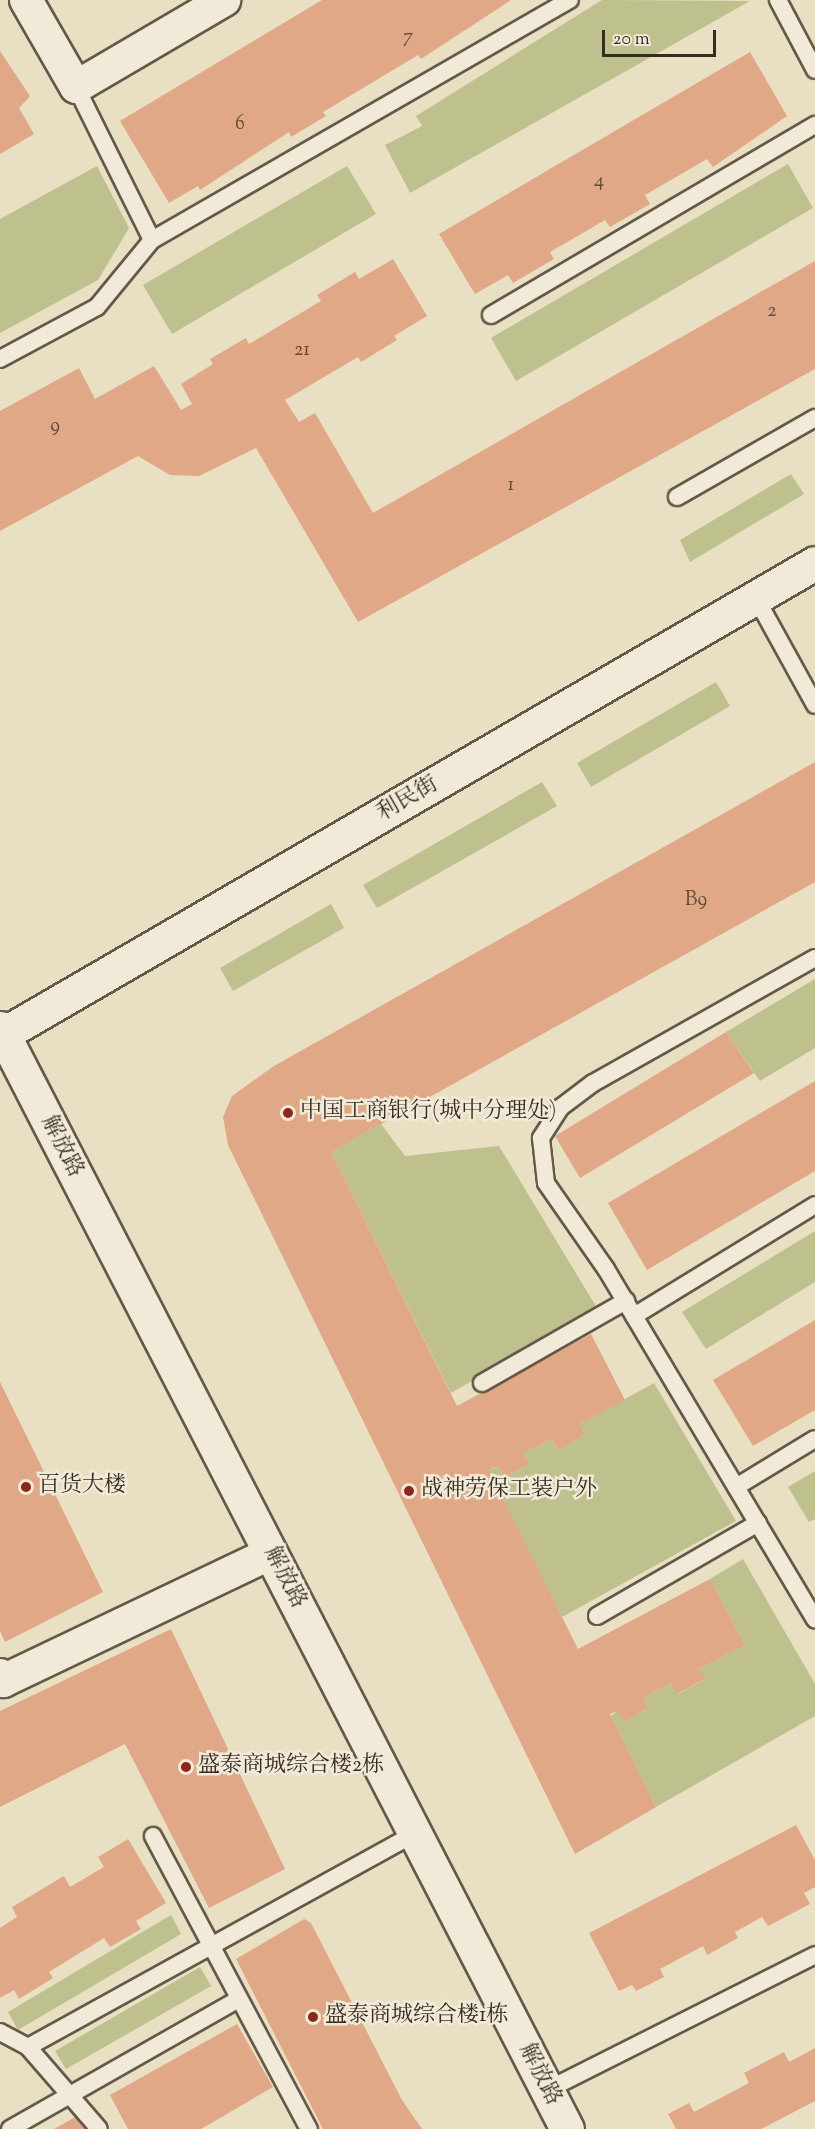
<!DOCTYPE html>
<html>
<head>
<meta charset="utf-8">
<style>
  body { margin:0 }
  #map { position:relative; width:815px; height:2129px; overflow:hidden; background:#e9dfc3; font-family:"Sorts Mill Goudy","Noto Serif SC",serif }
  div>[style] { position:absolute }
  .green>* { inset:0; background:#bec08e }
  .building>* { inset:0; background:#e0a886 }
  .roads { filter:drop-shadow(2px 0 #645949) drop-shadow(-2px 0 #645949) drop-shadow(0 2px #645949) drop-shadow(0 -2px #645949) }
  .lane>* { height:16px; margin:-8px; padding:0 8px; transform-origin:8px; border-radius:8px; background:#f1ead8 }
  .street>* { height:32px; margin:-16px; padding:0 16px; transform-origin:16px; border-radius:16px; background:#f1ead8 }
  .secondary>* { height:33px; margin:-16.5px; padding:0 16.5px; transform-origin:16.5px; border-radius:16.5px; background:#f1ead8 }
  .dots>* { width:16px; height:16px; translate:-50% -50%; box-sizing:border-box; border:3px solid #f1ead8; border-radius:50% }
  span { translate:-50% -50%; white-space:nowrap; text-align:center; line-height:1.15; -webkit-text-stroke:5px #f1ead8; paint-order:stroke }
  .number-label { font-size:20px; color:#614b3a }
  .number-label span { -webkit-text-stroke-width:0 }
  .street-label { font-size:22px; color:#372c20 }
  .poi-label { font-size:22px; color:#372c20 }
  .left { translate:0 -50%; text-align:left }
  .scale { position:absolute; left:602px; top:30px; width:114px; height:27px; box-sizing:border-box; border:3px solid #372c20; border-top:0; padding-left:8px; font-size:18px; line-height:21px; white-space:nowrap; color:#372c20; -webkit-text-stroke:4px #f1ead8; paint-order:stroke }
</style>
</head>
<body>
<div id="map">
  <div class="green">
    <div style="clip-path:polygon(602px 0,750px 1px,410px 193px,385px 145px,422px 126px,416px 116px)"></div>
    <div style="clip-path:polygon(788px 164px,813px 208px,516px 381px,491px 338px)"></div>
    <div style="clip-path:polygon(97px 166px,129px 228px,98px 280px,0 333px,0 219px)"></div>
    <div style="clip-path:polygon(347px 166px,376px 214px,172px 334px,143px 285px)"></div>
    <div style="clip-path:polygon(791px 474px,804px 494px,690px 562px,680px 540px)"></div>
    <div style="clip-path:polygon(716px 682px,730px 706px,591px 787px,577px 763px)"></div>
    <div style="clip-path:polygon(542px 782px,557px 806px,377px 908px,363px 885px)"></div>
    <div style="clip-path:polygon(331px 904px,344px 928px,233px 991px,220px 968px)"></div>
    <div style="clip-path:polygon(815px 979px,815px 1048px,760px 1081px,726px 1032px)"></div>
    <div style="clip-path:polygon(381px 1124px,405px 1156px,499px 1146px,597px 1308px,451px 1393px,331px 1152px)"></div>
    <div style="clip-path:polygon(815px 1231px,815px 1282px,706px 1349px,682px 1312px)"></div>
    <div style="clip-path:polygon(654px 1383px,736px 1521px,562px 1617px,488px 1471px,498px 1466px,504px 1477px,529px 1464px,523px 1453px,552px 1439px,558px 1450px,585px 1435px,580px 1424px)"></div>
    <div style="clip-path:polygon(815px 1471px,815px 1519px,809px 1522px,788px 1487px)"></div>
    <div style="clip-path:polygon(743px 1559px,815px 1684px,815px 1716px,656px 1807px,611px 1716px,617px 1711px,624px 1722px,648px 1708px,643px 1698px,671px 1683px,678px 1694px,704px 1680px,699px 1669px,745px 1645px,710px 1579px)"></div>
    <div style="clip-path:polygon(171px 1915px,181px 1934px,18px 2030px,8px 2012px)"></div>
    <div style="clip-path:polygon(200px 1967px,211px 1986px,66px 2069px,55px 2051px)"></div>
  </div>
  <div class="building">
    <div style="clip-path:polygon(322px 0,511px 0,421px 59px,418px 55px,323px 112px,326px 116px,291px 137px,289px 132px,200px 190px,198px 186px,169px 203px,120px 121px)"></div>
    <div style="clip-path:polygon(0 51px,30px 96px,19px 108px,34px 134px,0 154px)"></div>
    <div style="clip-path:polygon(750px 52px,787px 116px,713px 167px,707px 159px,645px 195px,650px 204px,610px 227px,605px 220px,550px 252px,554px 259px,513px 283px,508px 275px,475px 294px,439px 234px)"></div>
    <div style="clip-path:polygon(393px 259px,427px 316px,394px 336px,397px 340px,361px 362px,358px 357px,285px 400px,299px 422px,315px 413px,373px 513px,815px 261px,815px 369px,358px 622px,256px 448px,199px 476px,170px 475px,138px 456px,0 531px,0 411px,79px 368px,95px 399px,154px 366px,181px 410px,192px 404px,181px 384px,213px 364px,210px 359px,246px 338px,249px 344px,321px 301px,317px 295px,355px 272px,359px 279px)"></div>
    <div style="clip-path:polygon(815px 762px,815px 882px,331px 1152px,457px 1406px,591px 1334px,625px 1400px,580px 1424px,585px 1435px,558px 1450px,552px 1439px,523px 1453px,529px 1464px,504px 1477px,498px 1466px,489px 1470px,578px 1649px,710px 1579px,745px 1645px,699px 1669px,705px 1679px,677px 1694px,671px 1683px,643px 1698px,648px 1708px,624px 1722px,617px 1711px,610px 1714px,656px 1807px,575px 1854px,228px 1145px,223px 1117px,232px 1096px,274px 1066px)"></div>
    <div style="clip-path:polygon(726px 1032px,754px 1073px,580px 1178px,555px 1136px)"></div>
    <div style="clip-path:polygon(815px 1081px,815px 1171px,647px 1270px,608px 1203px)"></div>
    <div style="clip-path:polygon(815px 1320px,815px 1410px,753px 1446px,713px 1380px)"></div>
    <div style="clip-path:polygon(0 1382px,103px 1592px,5px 1642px,0 1631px)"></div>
    <div style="clip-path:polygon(171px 1629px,285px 1869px,209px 1908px,125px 1744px,0 1807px,0 1711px)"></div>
    <div style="clip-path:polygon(796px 1825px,815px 1860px,815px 1887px,804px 1893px,810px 1904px,768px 1926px,762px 1917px,735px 1932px,738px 1938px,707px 1955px,703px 1946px,660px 1969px,664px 1977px,636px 1991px,632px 1985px,619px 1991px,589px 1933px)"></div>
    <div style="clip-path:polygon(128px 1839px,166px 1903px,136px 1921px,141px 1929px,110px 1947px,104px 1938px,49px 1972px,53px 1978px,19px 1999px,14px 1990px,0 1998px,0 1928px,17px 1917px,12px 1907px,64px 1876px,70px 1887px,104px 1867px,98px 1857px)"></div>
    <div style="clip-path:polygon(304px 1919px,311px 1923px,402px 2100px,422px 2129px,323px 2129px,236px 1959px)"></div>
    <div style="clip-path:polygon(237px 2024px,273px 2087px,201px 2129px,128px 2129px,110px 2095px)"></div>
    <div style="clip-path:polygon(815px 2048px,815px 2101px,761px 2129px,676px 2129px,668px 2114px,689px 2103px,694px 2112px,749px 2083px,744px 2073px,784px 2052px,789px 2062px)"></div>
    <div style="clip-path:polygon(77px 2116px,85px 2129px,54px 2129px)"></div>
  </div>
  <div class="roads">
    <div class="lane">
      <div style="left:778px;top:0;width:79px;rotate:62.1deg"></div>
      <div style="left:152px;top:240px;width:482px;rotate:-29.9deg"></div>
      <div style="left:491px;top:315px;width:376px;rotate:-30.4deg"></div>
      <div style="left:0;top:359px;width:110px;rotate:-28.2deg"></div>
      <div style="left:97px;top:307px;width:87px;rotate:-50.6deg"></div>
      <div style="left:152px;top:240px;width:171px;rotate:-116.4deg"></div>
      <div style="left:677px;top:497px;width:159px;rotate:-29.8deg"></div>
      <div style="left:756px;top:598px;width:122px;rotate:61.1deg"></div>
      <div style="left:815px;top:958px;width:255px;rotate:150.6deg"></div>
      <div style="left:593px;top:1083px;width:40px;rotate:143deg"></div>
      <div style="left:561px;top:1107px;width:37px;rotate:123deg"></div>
      <div style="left:541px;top:1138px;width:45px;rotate:83.7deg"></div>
      <div style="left:546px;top:1183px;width:105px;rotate:55.1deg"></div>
      <div style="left:606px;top:1269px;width:408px;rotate:59.2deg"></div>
      <div style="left:634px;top:1316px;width:212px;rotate:-31.5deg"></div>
      <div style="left:482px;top:1383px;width:166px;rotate:-29.7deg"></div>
      <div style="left:736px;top:1487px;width:92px;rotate:-31.3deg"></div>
      <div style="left:597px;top:1616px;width:186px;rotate:-30deg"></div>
      <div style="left:153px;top:1836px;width:332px;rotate:62deg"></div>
      <div style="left:0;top:2032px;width:32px;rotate:28deg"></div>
      <div style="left:28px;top:2047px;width:108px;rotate:49.1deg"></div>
      <div style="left:28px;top:2047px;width:442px;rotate:-28.9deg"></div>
      <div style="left:547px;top:2090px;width:300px;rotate:-26.7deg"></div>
      <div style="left:10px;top:2129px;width:263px;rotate:-29.6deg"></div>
    </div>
    <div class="street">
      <div style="left:26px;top:0;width:100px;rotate:60.1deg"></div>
      <div style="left:76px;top:87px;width:172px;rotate:-30.4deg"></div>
      <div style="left:0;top:1675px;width:7px;rotate:63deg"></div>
      <div style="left:3px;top:1681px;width:297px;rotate:-25.5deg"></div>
    </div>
    <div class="secondary">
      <div style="left:0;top:1028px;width:1238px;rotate:62.75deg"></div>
      <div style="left:0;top:1036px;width:942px;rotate:-30.13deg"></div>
    </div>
  </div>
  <div class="dots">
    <div style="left:288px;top:1113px;background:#8f2418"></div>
    <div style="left:26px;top:1487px;background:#8f2418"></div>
    <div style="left:409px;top:1491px;background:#8f2418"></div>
    <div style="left:186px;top:1767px;background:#8f2418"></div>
    <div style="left:313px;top:2017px;background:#8f2418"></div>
  </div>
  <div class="number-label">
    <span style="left:408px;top:37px">7</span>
    <span style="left:240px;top:124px">6</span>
    <span style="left:599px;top:181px">4</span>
    <span style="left:772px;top:311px">2</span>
    <span style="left:302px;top:350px">21</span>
    <span style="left:55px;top:426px">9</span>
    <span style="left:511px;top:485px">1</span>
    <span style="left:696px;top:900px">B9</span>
  </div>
  <div class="street-label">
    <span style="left:408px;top:800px;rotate:-30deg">利民街</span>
    <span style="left:61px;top:1147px;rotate:63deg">解放路</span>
    <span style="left:284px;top:1578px;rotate:63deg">解放路</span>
    <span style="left:539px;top:2075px;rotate:63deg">解放路</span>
  </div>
  <div class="poi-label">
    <span class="left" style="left:300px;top:1113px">中国工商银行(城中分理处)</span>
    <span class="left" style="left:38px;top:1487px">百货大楼</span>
    <span class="left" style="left:421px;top:1491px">战神劳保工装户外</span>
    <span class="left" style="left:198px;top:1767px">盛泰商城综合楼2栋</span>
    <span class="left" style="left:325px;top:2017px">盛泰商城综合楼1栋</span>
  </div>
  <div class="scale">20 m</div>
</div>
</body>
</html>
